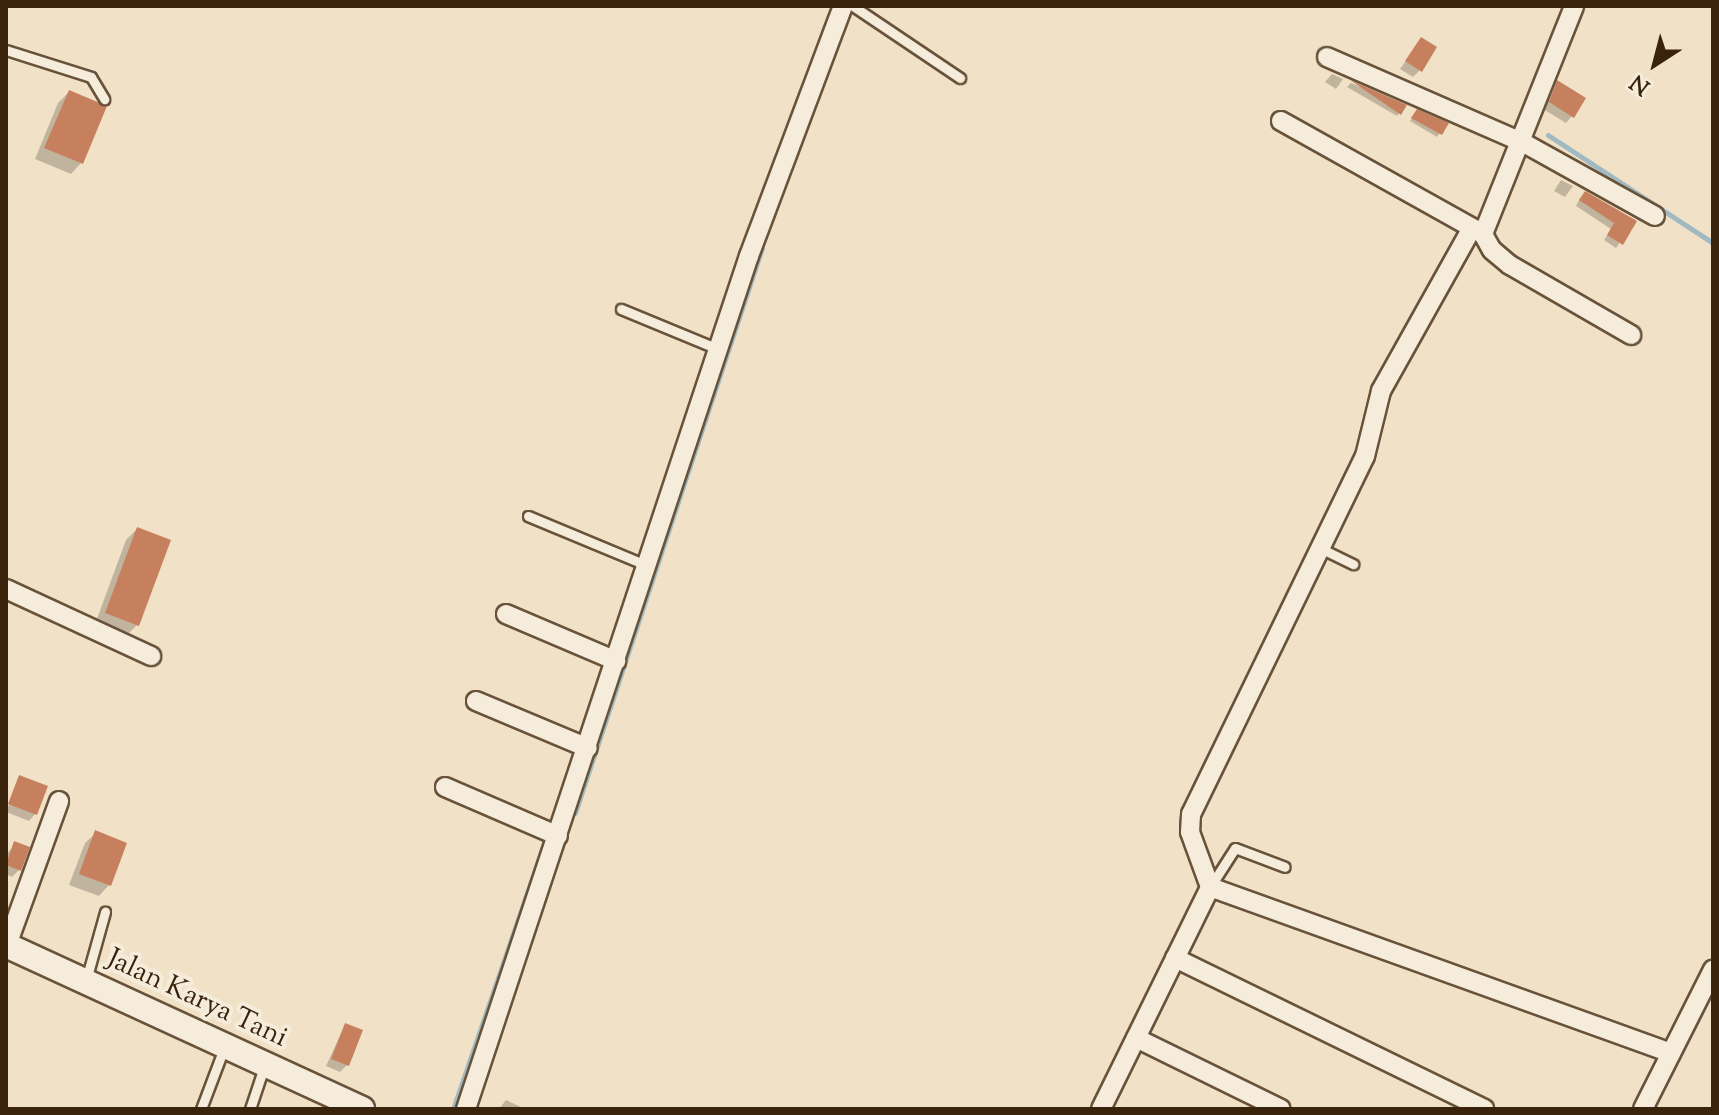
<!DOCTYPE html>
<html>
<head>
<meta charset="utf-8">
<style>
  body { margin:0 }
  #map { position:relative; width:1719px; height:1115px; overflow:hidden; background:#f1e2c7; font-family:"Sorts Mill Goudy",serif }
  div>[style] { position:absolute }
  .shadow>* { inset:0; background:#0003 }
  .stream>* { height:5px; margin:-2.5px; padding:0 2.5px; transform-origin:2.5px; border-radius:2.5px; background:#a1bac1 }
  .building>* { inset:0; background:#c7805d }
  .roads { filter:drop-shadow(2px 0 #68533a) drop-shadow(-2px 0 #68533a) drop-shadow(0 2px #68533a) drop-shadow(0 -2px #68533a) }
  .lane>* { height:9px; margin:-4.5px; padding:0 4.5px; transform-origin:4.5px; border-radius:4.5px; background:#f6ecdb }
  .street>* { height:18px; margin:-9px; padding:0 9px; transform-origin:9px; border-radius:9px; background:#f6ecdb }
  .secondary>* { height:24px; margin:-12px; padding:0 12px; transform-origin:12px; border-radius:12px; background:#f6ecdb }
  span { translate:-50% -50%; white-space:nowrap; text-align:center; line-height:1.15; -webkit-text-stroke:8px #f6ecdb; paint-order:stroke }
  .street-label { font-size:28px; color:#3a230b }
  .frame { position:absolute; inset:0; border:8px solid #3a230b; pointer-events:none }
  .north { position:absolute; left:1615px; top:24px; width:80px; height:80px; -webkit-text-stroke:6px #f6ecdb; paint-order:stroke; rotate:216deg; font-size:22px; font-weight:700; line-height:32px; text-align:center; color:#3a230b }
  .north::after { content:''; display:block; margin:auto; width:28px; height:36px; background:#3a230b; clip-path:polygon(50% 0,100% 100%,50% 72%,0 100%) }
</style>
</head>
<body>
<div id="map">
  <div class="shadow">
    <div style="clip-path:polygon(1421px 39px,1420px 70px,1413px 77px,1400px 69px)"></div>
    <div style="clip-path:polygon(1332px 74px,1343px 79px,1336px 89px,1325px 82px)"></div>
    <div style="clip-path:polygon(1351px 83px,1404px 106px,1397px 116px,1347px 87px)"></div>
    <div style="clip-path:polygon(1558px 83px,1572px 116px,1566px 123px,1543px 109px)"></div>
    <div style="clip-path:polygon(69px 92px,81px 163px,71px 174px,35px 159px,58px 103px)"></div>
    <div style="clip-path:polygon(1414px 114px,1446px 124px,1437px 137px,1410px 121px)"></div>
    <div style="clip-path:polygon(1561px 180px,1573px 186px,1565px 197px,1554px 191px)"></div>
    <div style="clip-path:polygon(1580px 198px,1635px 221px,1616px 248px,1604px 240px,1611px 229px,1576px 206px)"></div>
    <div style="clip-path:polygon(137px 529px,137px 625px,126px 636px,95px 624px,126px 540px)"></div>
    <div style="clip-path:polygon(20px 777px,35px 814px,29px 821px,6px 812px)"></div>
    <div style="clip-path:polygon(96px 833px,109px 885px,99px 896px,69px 885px,85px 843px)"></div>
    <div style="clip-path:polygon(15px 844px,19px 870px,12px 877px,6px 874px,6px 855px)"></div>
    <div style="clip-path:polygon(345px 1025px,347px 1065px,340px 1072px,326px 1066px)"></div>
    <div style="clip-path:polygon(506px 1100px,521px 1107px,520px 1109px,499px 1109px)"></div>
  </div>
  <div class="stream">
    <div style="left:1548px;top:135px;width:197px;rotate:33.2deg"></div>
    <div style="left:575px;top:813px;width:595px;rotate:-71.69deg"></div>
    <div style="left:453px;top:1109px;width:291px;rotate:-71.1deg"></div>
  </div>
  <div class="building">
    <div style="clip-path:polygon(1421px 37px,1437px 47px,1422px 72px,1405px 61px)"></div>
    <div style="clip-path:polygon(1350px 80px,1407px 105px,1401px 115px)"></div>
    <div style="clip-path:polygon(1557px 80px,1586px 98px,1574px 118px,1549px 102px)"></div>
    <div style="clip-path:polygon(69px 90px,107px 106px,83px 164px,44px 148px)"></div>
    <div style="clip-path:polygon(1417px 109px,1449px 123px,1442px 135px,1411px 118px)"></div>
    <div style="clip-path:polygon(1585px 191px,1637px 221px,1623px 245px,1607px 235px,1614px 223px,1579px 200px)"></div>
    <div style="clip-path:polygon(137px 527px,171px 540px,139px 626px,105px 613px)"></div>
    <div style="clip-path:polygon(19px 775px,48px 786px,37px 815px,8px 804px)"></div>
    <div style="clip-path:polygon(95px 830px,127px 843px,111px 886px,79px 874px)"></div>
    <div style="clip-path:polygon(14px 841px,30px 847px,21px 871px,6px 865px)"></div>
    <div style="clip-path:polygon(345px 1023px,363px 1030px,349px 1066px,331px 1059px)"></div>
  </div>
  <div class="roads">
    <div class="lane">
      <div style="left:853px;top:6px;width:129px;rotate:33.9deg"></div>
      <div style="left:6px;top:50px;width:89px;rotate:17.6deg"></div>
      <div style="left:91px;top:77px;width:26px;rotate:59deg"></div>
      <div style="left:621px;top:309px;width:105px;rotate:22.4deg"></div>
      <div style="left:528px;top:516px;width:128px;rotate:22.6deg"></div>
      <div style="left:1320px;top:548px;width:37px;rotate:26deg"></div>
      <div style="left:1210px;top:887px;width:46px;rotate:-57.3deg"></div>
      <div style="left:1235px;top:848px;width:53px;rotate:20.8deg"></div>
      <div style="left:86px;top:980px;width:71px;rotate:-74.4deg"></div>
      <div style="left:201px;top:1109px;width:65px;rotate:-69.3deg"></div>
      <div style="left:250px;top:1109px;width:44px;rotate:-71.6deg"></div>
    </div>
    <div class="street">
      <div style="left:1327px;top:57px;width:213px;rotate:23.6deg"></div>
      <div style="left:1522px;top:142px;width:152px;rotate:29.1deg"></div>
      <div style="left:1281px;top:121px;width:231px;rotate:29.2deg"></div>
      <div style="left:1483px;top:234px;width:18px;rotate:61deg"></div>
      <div style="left:1492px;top:250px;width:23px;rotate:40deg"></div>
      <div style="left:1510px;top:265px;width:140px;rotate:30deg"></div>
      <div style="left:1472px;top:228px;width:187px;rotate:119.2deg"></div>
      <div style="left:1381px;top:391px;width:67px;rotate:103.8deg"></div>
      <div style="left:1365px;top:456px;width:398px;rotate:115.9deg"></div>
      <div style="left:1191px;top:814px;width:18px;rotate:93deg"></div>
      <div style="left:1190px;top:832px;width:59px;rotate:70deg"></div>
      <div style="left:1210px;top:887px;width:490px;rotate:19.8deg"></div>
      <div style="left:1483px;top:234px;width:245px;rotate:-68.2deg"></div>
      <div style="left:6px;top:589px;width:160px;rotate:24.8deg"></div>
      <div style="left:506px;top:614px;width:120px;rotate:23.1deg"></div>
      <div style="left:476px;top:701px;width:121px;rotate:22.8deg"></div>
      <div style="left:445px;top:787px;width:123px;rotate:23.4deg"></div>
      <div style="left:7px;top:945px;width:153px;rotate:-70.1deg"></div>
      <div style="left:1175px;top:958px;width:344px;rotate:26deg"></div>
      <div style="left:1136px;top:1038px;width:161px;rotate:26.1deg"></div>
      <div style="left:466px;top:1109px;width:899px;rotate:-71.65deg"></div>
      <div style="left:749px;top:256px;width:267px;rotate:-69.4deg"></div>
      <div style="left:1101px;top:1109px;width:247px;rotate:-63.8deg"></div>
      <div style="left:1643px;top:1109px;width:156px;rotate:-63.3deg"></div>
    </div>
    <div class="secondary">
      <div style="left:6px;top:945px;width:392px;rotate:24.7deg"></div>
    </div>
  </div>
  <div class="street-label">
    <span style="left:197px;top:999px;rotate:25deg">Jalan Karya Tani</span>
  </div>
  <div class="frame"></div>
  <div class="north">N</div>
</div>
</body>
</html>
